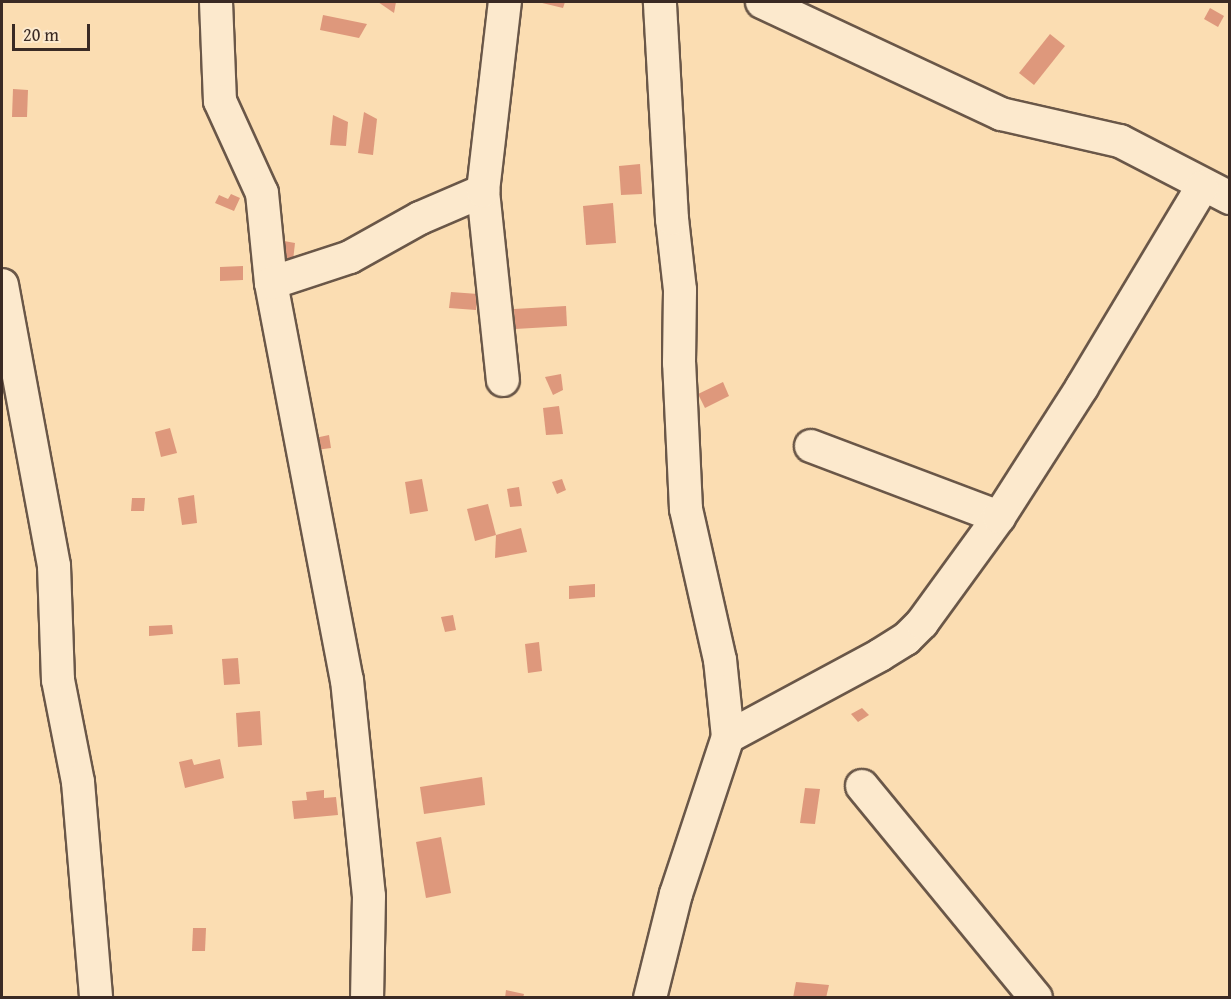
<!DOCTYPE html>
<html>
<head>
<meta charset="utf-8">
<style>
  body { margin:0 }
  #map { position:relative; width:1231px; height:999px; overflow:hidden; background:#fbddb2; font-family:"Gentium Book Plus",serif }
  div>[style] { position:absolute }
  .building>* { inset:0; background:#de987c }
  .roads { filter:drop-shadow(2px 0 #6a5748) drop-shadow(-2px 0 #6a5748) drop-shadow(0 2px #6a5748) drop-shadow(0 -2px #6a5748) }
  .minor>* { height:32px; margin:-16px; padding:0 16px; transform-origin:16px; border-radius:16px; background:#fce9cd }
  span { translate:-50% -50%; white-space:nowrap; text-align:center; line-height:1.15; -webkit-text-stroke:6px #fce9cd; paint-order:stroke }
  .frame { position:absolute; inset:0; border:3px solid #3a2a24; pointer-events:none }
  .scale { position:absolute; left:12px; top:24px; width:78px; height:27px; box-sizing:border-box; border:3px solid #3a2a24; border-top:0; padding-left:8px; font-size:18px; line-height:21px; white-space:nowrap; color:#3a2a24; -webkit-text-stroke:4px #fce9cd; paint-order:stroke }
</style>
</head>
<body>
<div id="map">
  <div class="building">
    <div style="clip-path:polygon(378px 2px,396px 2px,394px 13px)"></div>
    <div style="clip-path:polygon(538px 2px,565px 2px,563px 8px)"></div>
    <div style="clip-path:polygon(1210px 8px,1224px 16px,1218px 27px,1204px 19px)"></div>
    <div style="clip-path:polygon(323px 15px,367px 24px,359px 38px,320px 30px)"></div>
    <div style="clip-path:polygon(1050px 34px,1065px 46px,1034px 85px,1019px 73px)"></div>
    <div style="clip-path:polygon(13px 89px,28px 90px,27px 117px,12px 117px)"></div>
    <div style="clip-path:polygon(364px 112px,377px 119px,373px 155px,358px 153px)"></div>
    <div style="clip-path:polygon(333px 115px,348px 122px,346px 146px,330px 145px)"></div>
    <div style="clip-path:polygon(640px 164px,642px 194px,621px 195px,619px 166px)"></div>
    <div style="clip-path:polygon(231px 194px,240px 198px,234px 211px,215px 203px,219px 195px,228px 199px)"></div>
    <div style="clip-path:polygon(613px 203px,616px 243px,586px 245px,583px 206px)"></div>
    <div style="clip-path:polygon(284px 241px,295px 243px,293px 261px,281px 259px)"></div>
    <div style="clip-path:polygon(243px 266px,243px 280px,220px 281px,220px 267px)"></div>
    <div style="clip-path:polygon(451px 292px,478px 294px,476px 310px,449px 308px)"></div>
    <div style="clip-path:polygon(566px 306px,567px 326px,515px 329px,514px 309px)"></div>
    <div style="clip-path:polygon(561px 374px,563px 390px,553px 395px,545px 377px)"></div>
    <div style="clip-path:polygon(723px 382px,729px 396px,705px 408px,698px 394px)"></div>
    <div style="clip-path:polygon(559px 406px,563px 434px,546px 435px,543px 408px)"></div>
    <div style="clip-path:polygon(170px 428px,177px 453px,161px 457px,155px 432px)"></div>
    <div style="clip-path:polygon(329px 435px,331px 448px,316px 450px,315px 438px)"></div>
    <div style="clip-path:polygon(422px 479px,428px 511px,410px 514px,405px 482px)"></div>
    <div style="clip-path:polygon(562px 479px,566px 490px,557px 494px,552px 482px)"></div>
    <div style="clip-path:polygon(519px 487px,522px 506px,510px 507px,507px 489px)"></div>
    <div style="clip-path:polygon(194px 495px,197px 523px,182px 525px,178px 498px)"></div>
    <div style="clip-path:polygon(132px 498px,145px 498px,144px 511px,131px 511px)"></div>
    <div style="clip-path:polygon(488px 504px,496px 535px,475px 541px,467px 509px)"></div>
    <div style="clip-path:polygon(521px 528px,527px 552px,495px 558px,496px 535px)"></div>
    <div style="clip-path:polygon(595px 584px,595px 597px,569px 599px,569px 586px)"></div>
    <div style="clip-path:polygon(453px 615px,456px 630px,445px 632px,441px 617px)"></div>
    <div style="clip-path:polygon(172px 625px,173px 634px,149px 636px,149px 626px)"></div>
    <div style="clip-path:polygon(539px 642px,542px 671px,528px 673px,525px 644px)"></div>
    <div style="clip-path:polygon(238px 658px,240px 684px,224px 685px,222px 659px)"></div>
    <div style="clip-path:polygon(862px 708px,869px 715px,858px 722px,851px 714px)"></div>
    <div style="clip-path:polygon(260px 711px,262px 745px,238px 747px,236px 713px)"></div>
    <div style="clip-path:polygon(192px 759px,194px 765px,220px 759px,224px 778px,185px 788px,179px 762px)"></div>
    <div style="clip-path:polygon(482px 777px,485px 805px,424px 814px,420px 787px)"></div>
    <div style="clip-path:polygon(805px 788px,820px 789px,815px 824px,800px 823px)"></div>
    <div style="clip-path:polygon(324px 790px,324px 798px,336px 797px,338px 815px,294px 819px,292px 801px,307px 800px,306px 792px)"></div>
    <div style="clip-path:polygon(441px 837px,451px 893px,426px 898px,416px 842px)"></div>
    <div style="clip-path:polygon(193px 928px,206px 928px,205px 951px,192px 951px)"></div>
    <div style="clip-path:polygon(796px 982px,829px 985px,826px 998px,793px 998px)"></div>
    <div style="clip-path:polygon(506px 990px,524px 994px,523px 998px,505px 998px)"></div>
  </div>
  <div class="roads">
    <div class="minor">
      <div style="left:216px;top:2px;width:99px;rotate:87.7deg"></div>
      <div style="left:220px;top:101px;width:101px;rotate:65.5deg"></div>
      <div style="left:262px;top:193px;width:90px;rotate:84.3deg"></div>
      <div style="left:271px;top:283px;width:404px;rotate:79.2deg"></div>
      <div style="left:347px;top:680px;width:217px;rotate:84.2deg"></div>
      <div style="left:369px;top:896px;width:102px;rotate:91.1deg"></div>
      <div style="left:762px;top:2px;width:264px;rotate:25.1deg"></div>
      <div style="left:1001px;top:114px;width:122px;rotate:12.8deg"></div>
      <div style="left:1120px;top:141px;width:124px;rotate:27.4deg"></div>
      <div style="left:483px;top:191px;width:190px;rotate:84deg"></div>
      <div style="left:271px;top:283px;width:83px;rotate:-18.2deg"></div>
      <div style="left:350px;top:257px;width:80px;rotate:-29.1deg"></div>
      <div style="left:420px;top:218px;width:69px;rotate:-23.2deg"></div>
      <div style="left:483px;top:191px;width:190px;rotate:-83.4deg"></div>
      <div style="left:2px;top:285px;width:286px;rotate:79.5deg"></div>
      <div style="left:54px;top:566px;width:114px;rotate:88deg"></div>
      <div style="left:58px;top:680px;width:104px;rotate:78.9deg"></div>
      <div style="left:78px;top:782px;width:217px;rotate:85.2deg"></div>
      <div style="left:811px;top:446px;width:201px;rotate:20.7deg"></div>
      <div style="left:728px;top:737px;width:173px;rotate:-28.3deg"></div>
      <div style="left:880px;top:655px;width:31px;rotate:-32deg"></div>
      <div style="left:906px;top:639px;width:23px;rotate:-45deg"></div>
      <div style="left:922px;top:623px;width:131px;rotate:-54deg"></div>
      <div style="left:999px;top:517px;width:154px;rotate:-57.4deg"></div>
      <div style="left:1082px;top:387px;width:233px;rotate:-59deg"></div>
      <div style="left:862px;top:786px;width:274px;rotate:50.6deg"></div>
      <div style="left:650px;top:998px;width:107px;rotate:-76deg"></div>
      <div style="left:676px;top:894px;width:165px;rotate:-71.7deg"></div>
      <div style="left:728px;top:737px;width:77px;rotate:-95.9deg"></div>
      <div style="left:720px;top:660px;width:155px;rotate:-102.7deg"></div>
      <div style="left:686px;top:509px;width:146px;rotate:-92.7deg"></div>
      <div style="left:679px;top:363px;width:73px;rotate:-89.2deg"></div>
      <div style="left:680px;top:290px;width:71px;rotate:-96.4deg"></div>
      <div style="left:672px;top:219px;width:217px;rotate:-93.2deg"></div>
    </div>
  </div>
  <div class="frame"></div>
  <div class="scale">20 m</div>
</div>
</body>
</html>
